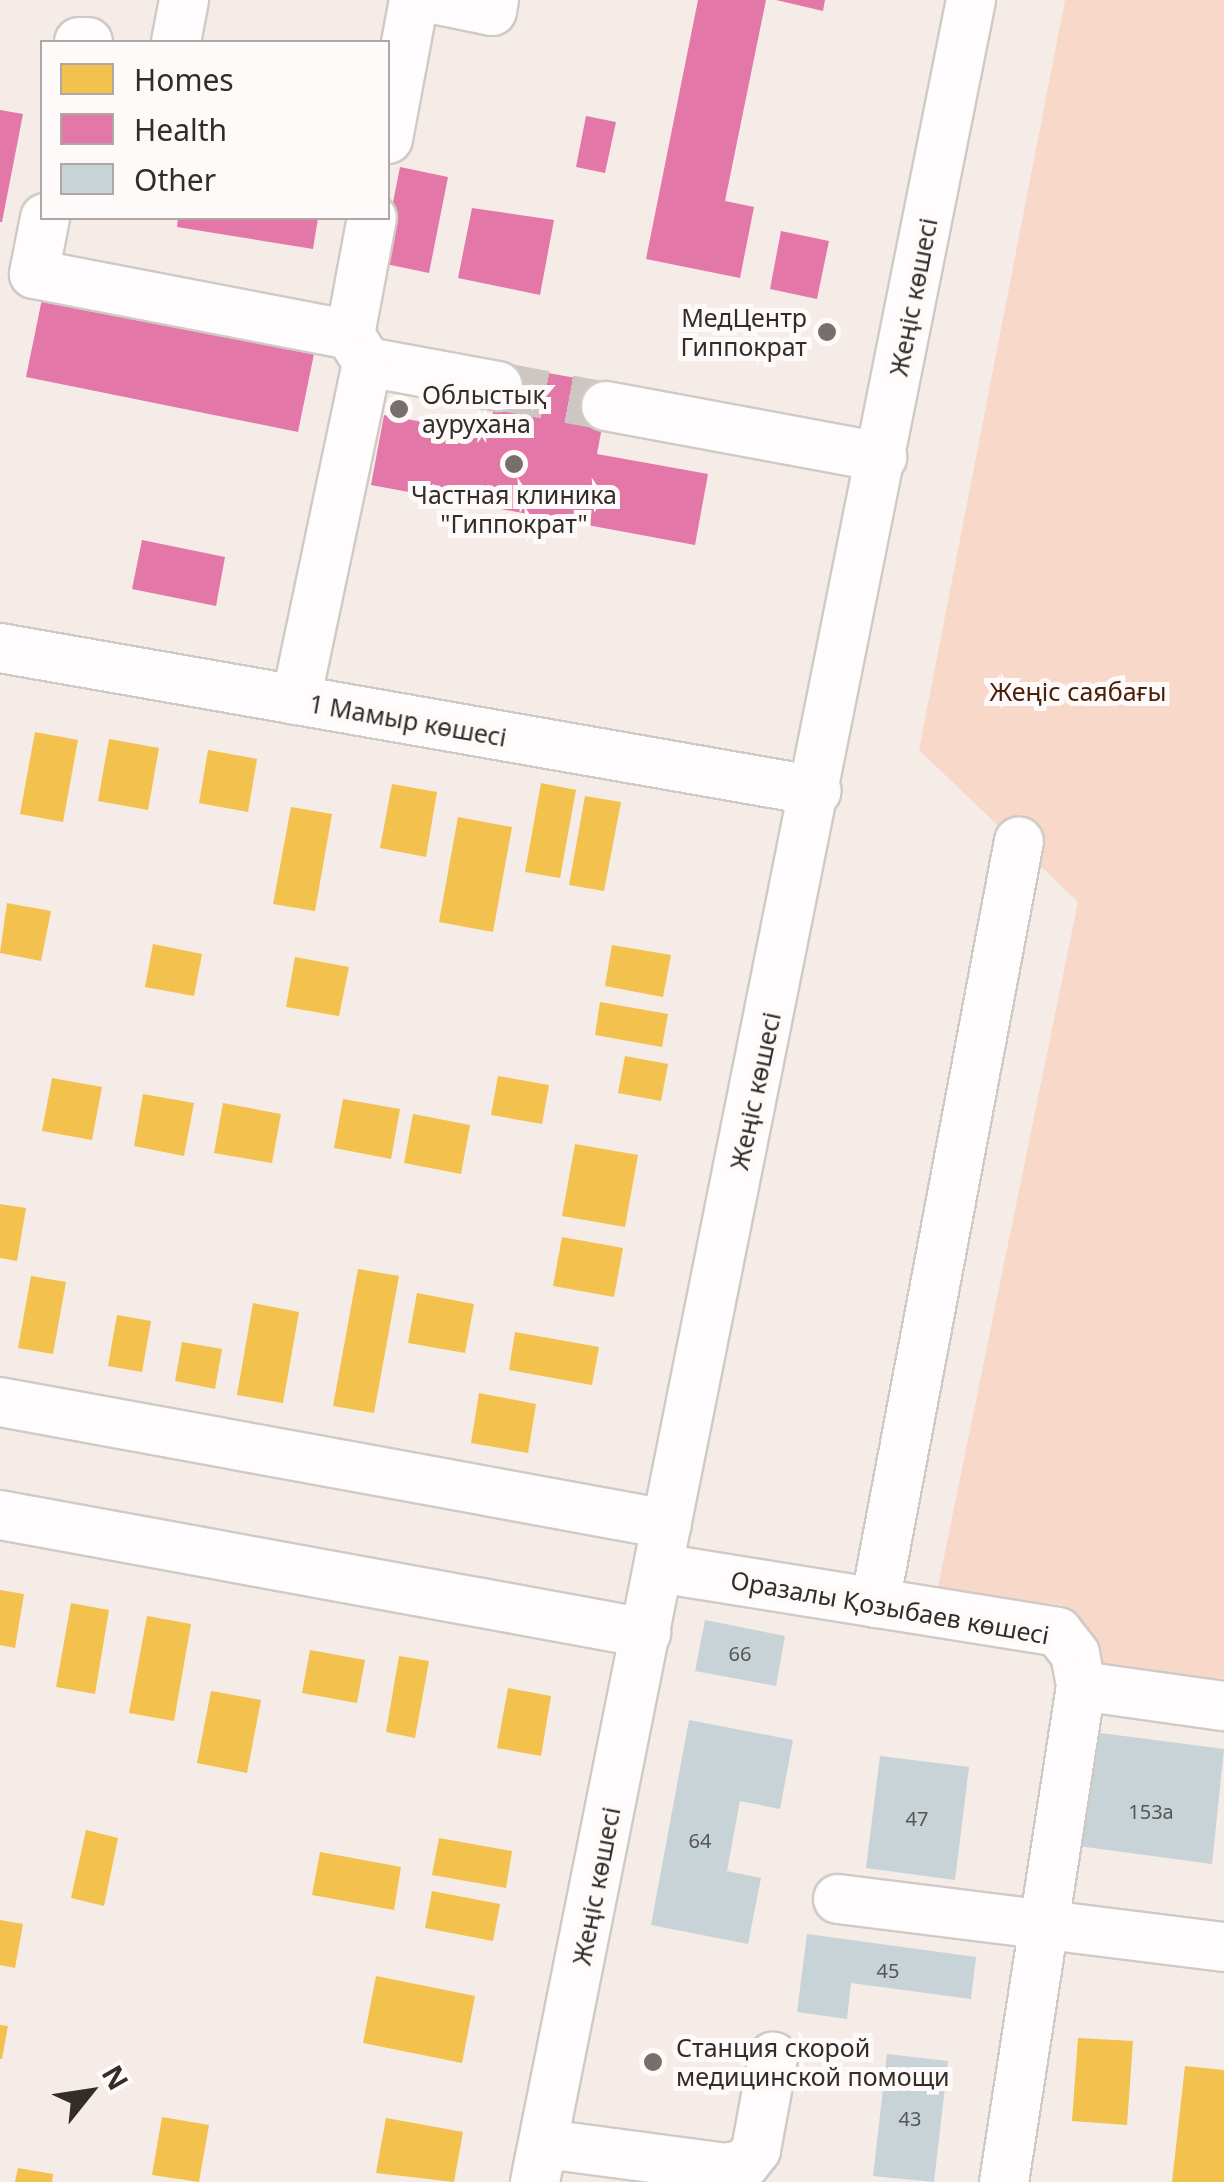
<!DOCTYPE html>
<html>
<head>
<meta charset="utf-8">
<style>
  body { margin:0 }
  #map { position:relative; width:1224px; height:2182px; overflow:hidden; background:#f5ece8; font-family:"Noto Sans",sans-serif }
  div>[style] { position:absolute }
  .green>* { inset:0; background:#f8d8c9 }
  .homes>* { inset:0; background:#f2c14e }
  .health>* { inset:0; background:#e377a8 }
  .building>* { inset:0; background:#c7d3d6 }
  .minor-tunnel>* { height:48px; margin-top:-24px; transform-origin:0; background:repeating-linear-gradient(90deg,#cec6c2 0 48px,transparent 0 72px) }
  .roads { filter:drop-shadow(2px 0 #d0cac6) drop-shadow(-2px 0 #d0cac6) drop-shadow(0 2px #d0cac6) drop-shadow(0 -2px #d0cac6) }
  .minor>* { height:48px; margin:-24px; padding:0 24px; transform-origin:24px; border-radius:24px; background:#fefcfc }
  .dots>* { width:28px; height:28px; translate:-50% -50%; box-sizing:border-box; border:5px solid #fefaf9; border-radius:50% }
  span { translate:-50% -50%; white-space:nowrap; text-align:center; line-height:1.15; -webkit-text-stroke:10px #fefaf9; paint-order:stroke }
  .number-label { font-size:20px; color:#585654 }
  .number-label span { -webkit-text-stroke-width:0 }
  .street-label { font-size:25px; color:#332c29 }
  .poi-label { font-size:25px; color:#332c29 }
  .right { translate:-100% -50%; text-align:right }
  .left { translate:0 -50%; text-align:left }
  .park-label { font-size:25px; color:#4a200b }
  .legend { position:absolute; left:40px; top:40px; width:350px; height:180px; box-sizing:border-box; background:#fefaf9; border:2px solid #ada8a6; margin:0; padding:12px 18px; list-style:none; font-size:30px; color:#332c29 }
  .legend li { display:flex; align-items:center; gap:20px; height:50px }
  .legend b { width:50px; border:2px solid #ada8a6 }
  .north { position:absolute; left:40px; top:2042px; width:100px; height:100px; -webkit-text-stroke:8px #fefaf9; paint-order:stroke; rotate:60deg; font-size:28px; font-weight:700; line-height:40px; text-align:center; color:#332c29 }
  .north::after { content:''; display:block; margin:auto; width:35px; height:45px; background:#332c29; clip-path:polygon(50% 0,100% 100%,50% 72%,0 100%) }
</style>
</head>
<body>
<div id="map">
  <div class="green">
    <div style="clip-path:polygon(1065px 0,1224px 0,1224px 1677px,1213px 1684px,1104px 1667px,1086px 1626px,1062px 1605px,937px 1591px,1078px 902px,919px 750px)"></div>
  </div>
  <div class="homes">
    <div style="clip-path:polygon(35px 732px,78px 740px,63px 822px,20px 814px)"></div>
    <div style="clip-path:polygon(109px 739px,159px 748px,148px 810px,98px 801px)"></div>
    <div style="clip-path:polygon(208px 750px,257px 759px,248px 812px,199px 803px)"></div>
    <div style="clip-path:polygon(541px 783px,576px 790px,560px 878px,525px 872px)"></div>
    <div style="clip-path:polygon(392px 784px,437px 792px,426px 857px,380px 848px)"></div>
    <div style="clip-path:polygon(585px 796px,621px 802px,604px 891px,569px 885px)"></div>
    <div style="clip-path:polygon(291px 807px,332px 814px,315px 911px,273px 904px)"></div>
    <div style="clip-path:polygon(458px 817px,512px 827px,493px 932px,439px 922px)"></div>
    <div style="clip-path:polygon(7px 903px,51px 911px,41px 961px,0 953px)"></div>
    <div style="clip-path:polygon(153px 944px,202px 954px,194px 996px,145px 987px)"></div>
    <div style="clip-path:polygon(612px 945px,671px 955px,663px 997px,605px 986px)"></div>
    <div style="clip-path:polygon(295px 957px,349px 967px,339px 1016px,286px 1007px)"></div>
    <div style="clip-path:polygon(600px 1002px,668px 1014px,662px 1047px,595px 1035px)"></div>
    <div style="clip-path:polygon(625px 1056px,668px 1064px,661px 1101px,618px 1093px)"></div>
    <div style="clip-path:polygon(498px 1076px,549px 1085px,542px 1124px,491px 1115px)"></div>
    <div style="clip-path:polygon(52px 1078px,102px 1087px,92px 1140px,42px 1131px)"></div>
    <div style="clip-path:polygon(143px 1094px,194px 1103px,184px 1156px,134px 1146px)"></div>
    <div style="clip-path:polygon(343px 1099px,400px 1109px,391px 1159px,334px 1148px)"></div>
    <div style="clip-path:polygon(223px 1103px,281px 1114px,272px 1163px,214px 1153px)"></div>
    <div style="clip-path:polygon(413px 1114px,470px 1125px,461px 1174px,404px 1163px)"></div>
    <div style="clip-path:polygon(575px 1144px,638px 1155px,625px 1227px,562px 1216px)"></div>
    <div style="clip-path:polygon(0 1204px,26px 1208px,17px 1261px,0 1258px)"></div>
    <div style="clip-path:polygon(562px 1237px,623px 1248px,614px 1297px,553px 1286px)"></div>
    <div style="clip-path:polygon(358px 1269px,399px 1276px,374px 1413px,333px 1406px)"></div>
    <div style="clip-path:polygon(31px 1276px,66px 1282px,53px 1354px,18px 1348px)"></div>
    <div style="clip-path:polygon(417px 1293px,474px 1304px,465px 1353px,408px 1343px)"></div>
    <div style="clip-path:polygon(253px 1303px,299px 1312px,283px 1403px,237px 1395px)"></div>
    <div style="clip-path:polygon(117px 1315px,151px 1321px,142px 1372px,108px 1366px)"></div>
    <div style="clip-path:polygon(515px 1332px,599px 1347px,592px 1385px,509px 1370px)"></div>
    <div style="clip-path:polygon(182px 1342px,222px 1349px,215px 1389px,175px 1381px)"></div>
    <div style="clip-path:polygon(479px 1393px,536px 1404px,528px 1453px,471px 1443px)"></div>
    <div style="clip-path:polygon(0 1590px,24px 1594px,15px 1648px,0 1645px)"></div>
    <div style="clip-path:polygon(71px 1603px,109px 1610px,95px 1694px,56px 1687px)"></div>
    <div style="clip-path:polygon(147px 1616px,191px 1624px,174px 1721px,129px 1713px)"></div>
    <div style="clip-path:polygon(310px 1650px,365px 1660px,357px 1703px,302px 1693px)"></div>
    <div style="clip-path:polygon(399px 1656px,429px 1661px,415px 1738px,386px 1732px)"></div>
    <div style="clip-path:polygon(508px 1688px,551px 1696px,541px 1756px,497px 1748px)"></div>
    <div style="clip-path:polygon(211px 1691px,261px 1700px,247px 1773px,197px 1763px)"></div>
    <div style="clip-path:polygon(86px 1830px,118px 1838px,104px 1906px,71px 1898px)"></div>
    <div style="clip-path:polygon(439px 1838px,512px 1851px,506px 1888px,432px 1875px)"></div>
    <div style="clip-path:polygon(320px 1852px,401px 1867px,394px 1910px,312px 1895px)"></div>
    <div style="clip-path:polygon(432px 1891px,500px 1904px,493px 1941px,425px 1928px)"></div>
    <div style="clip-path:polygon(0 1920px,23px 1924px,15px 1968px,0 1965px)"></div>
    <div style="clip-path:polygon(376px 1976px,475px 1996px,462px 2063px,363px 2043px)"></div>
    <div style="clip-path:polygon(0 2025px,8px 2026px,2px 2059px,0 2059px)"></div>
    <div style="clip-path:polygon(1078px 2038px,1133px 2041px,1127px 2125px,1072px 2121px)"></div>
    <div style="clip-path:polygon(1185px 2066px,1224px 2070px,1224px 2182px,1172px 2182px)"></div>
    <div style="clip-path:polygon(162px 2117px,209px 2125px,199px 2182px,152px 2175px)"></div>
    <div style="clip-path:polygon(386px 2118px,463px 2132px,454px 2182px,376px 2173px)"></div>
    <div style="clip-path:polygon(18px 2168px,53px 2174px,52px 2182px,15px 2182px)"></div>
  </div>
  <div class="health">
    <div style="clip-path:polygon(698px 0,766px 0,725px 201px,754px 207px,740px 278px,646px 259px)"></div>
    <div style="clip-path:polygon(776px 0,825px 0,823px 11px)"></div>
    <div style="clip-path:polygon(0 110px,23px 114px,2px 222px,0 222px)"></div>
    <div style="clip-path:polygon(586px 116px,616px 122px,605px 173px,576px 167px)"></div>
    <div style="clip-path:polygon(400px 167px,448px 177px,429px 273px,381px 263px)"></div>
    <div style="clip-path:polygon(472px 208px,554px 220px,540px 295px,458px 278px)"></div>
    <div style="clip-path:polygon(178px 218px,318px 218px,313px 249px,177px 227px)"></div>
    <div style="clip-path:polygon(781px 231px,829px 241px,817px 299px,770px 289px)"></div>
    <div style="clip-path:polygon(42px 299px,314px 354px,298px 432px,26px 377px)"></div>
    <div style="clip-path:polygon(502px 365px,610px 384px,597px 454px,708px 474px,695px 545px,371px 485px,384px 415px,489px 434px)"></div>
    <div style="clip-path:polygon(142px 540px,225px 557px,216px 606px,132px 589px)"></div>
  </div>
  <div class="building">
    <div style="clip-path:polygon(705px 1620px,785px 1636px,776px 1686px,695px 1671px)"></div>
    <div style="clip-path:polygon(689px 1720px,793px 1740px,780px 1809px,740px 1801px,727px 1871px,761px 1878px,748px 1944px,651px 1925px)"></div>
    <div style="clip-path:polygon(1093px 1732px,1224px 1749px,1212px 1864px,1078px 1846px)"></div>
    <div style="clip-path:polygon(880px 1756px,969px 1767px,955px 1880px,866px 1868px)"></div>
    <div style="clip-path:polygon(807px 1934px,976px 1957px,971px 1999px,851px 1983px,847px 2019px,797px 2012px)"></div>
    <div style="clip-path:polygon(887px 2054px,948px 2061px,934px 2182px,873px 2176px)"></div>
  </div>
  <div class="minor-tunnel">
    <div style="left:498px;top:386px;width:110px;rotate:10.5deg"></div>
  </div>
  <div class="roads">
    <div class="minor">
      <div style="left:438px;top:0;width:55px;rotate:11.5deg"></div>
      <div style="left:492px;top:11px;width:11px;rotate:-80deg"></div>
      <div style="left:79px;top:42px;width:9px"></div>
      <div style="left:176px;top:42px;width:43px;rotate:-79.2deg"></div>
      <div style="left:388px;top:139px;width:141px;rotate:-79.4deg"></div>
      <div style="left:45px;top:218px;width:57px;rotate:101.1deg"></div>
      <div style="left:34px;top:274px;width:322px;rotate:10.9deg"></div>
      <div style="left:350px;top:335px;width:32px;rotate:58deg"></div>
      <div style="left:367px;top:362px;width:133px;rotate:10.4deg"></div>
      <div style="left:350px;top:335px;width:119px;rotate:-79.4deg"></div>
      <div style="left:606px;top:406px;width:281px;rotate:10.5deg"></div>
      <div style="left:0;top:648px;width:829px;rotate:9.93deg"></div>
      <div style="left:296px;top:700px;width:345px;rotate:-78.1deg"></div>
      <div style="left:0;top:1402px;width:678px;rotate:10.37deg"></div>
      <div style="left:0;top:1515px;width:657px;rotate:10.35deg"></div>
      <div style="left:659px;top:1568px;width:404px;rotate:9.1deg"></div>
      <div style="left:1058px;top:1632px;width:28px;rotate:52deg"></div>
      <div style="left:1075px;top:1654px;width:33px;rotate:79deg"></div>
      <div style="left:1081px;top:1686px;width:502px;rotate:98.82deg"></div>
      <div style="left:875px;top:1603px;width:775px;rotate:-79.3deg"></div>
      <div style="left:1081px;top:1686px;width:144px;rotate:8deg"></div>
      <div style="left:838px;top:1899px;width:389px;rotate:7.1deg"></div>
      <div style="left:546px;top:2144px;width:182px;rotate:7.6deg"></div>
      <div style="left:726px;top:2168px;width:19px;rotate:-12deg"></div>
      <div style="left:745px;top:2164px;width:18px;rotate:-52deg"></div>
      <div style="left:756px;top:2150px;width:95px;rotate:-79.6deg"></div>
      <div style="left:535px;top:2182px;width:2225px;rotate:-78.7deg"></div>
    </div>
  </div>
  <div class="dots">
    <div style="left:827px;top:332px;background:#776f6c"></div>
    <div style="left:399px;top:409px;background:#776f6c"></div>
    <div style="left:514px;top:464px;background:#776f6c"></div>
    <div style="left:653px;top:2062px;background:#776f6c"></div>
  </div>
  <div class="number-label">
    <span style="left:740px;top:1653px">66</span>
    <span style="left:1151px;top:1811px">153а</span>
    <span style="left:917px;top:1818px">47</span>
    <span style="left:700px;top:1840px">64</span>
    <span style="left:888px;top:1970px">45</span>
    <span style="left:910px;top:2118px">43</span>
  </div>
  <div class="street-label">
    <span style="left:913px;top:297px;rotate:-79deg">Жеңіс көшесі</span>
    <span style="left:408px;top:720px;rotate:10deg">1 Мамыр көшесі</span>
    <span style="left:755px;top:1091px;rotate:-78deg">Жеңіс көшесі</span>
    <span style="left:890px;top:1607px;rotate:10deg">Оразалы Қозыбаев көшесі</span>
    <span style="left:596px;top:1886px;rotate:-79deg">Жеңіс көшесі</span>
  </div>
  <div class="poi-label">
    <span class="right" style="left:807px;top:332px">МедЦентр<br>Гиппократ</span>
    <span class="left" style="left:422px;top:409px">Облыстық<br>аурухана</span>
    <span style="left:514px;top:509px">Частная клиника<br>"Гиппократ"</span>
    <span class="left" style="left:676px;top:2062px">Станция скорой<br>медицинской помощи</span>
  </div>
  <div class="park-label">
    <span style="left:1078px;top:691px">Жеңіс саябағы</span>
  </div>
  <ul class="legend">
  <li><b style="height:28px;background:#f2c14e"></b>Homes</li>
  <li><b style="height:28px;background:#e377a8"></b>Health</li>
  <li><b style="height:28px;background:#c7d3d6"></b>Other</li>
  </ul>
  <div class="north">N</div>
</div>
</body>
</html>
